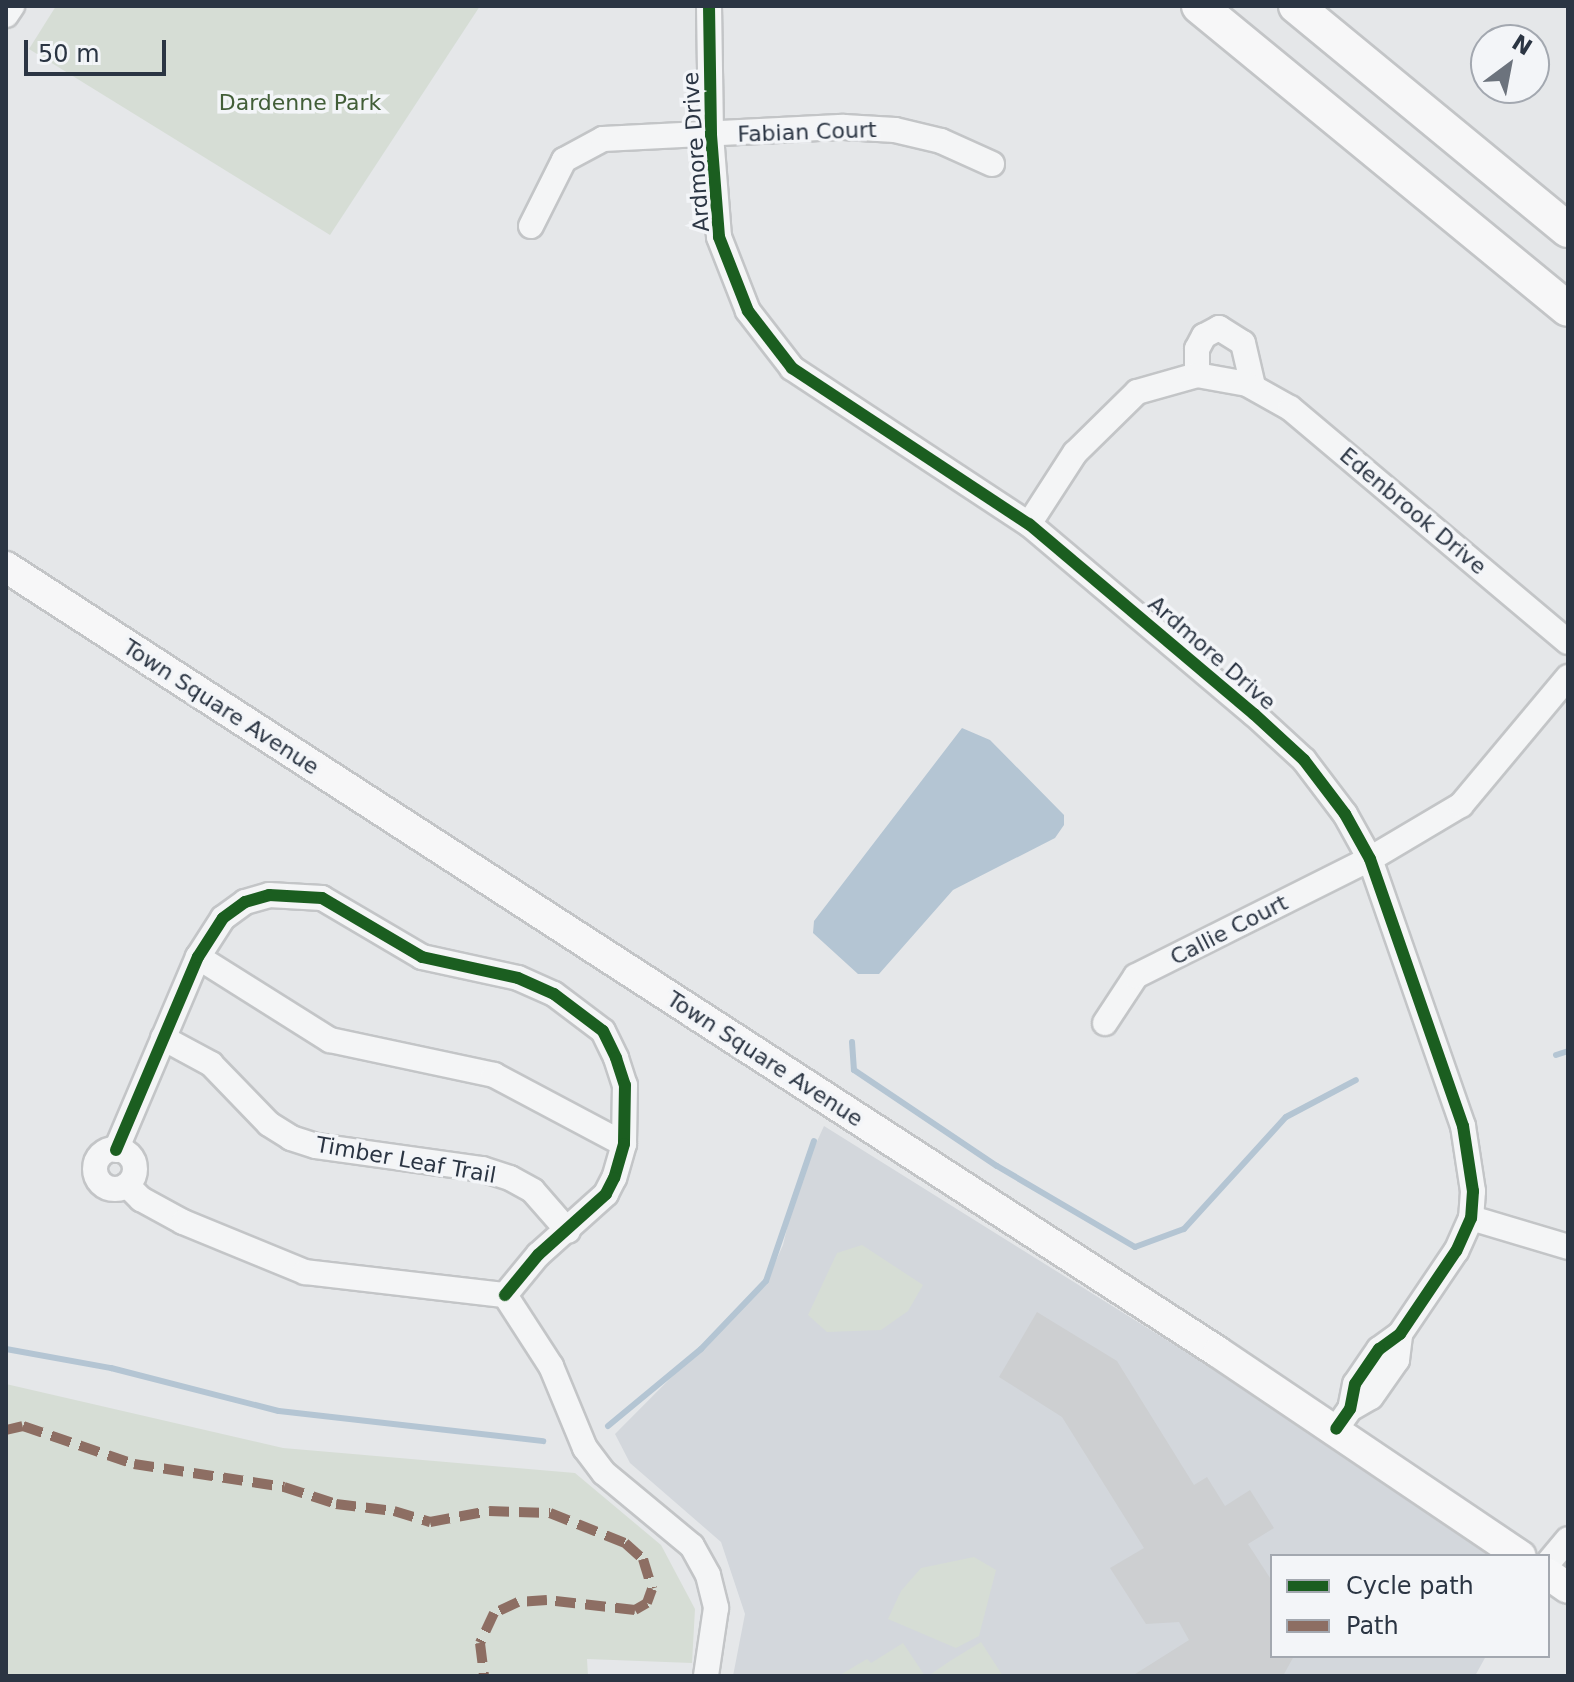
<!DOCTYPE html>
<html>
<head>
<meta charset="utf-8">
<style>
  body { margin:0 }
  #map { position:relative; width:1574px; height:1682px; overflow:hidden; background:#e5e7e9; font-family:"DejaVu Sans",sans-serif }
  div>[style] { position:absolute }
  .built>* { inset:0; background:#d3d7dc }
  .green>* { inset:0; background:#d6ddd5 }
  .water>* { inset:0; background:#b4c5d3 }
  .stream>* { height:6px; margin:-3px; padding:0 3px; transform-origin:3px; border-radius:3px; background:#b4c5d3 }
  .building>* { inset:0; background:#cdcfd1 }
  .roads { filter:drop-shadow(2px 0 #c3c5c7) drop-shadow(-2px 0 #c3c5c7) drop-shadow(0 2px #c3c5c7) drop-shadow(0 -2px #c3c5c7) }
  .minor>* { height:24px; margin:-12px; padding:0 12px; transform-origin:12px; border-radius:12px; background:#f4f5f6 }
  .minor>.ring { margin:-12px; padding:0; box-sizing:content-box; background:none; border:24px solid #f4f5f6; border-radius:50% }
  .major>* { height:30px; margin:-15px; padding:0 15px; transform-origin:15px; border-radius:15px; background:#f7f7f8 }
  .highway>* { height:34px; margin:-17px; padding:0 17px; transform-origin:17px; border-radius:17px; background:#f7f7f8 }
  .quiet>* { height:10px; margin-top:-5px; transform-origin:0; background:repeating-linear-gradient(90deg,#8d6e63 0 20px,transparent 0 30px) }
  .cycleway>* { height:12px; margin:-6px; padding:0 6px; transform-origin:6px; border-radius:6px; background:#1b5e20 }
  span { translate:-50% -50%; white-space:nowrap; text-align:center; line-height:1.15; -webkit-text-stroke:7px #f3f5f8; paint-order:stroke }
  .park-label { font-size:22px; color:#425e38 }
  .street-label { font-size:22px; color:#2b3543 }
  .frame { position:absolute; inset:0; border:8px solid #2b3543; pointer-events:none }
  .legend { position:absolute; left:1270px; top:1554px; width:280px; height:104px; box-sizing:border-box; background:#f3f5f8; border:2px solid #a3a8b0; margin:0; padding:10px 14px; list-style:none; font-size:24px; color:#2b3543 }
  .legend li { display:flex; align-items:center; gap:16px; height:40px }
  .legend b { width:40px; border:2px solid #a3a8b0 }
  .north { position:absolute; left:1470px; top:24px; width:80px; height:80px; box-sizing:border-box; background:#f3f5f8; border:2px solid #a3a8b0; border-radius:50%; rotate:32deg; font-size:22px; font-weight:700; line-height:32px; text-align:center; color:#2b3543 }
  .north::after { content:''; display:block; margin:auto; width:28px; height:36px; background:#6c737d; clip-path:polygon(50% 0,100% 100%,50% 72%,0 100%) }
  .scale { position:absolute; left:24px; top:40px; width:142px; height:36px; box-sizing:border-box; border:4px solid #2b3543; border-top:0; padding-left:10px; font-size:24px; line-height:28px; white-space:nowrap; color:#2b3543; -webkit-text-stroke:6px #f3f5f8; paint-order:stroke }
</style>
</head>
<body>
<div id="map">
  <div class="built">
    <div style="clip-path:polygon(824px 1126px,1330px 1442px,1494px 1556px,1272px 1556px,1272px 1656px,1486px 1656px,1475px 1676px,733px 1676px,745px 1614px,721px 1542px,630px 1463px,615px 1434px,767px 1281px,783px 1245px,798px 1183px)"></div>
  </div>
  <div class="green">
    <div style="clip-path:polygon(56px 6px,480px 6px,330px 235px,29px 49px)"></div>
    <div style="clip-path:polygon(862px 1245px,923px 1285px,908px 1311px,881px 1330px,827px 1332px,808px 1315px,837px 1253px)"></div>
    <div style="clip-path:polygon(6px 1384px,283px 1448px,575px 1473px,661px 1545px,695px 1609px,692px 1663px,587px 1659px,588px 1676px,6px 1676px)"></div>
    <div style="clip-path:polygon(974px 1557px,996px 1570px,979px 1636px,956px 1648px,888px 1619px,901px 1591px,921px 1568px)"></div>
    <div style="clip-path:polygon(981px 1642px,1003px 1676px,928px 1676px,950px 1661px)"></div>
    <div style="clip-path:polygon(903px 1643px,925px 1676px,840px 1675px,867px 1659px,871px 1663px)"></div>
  </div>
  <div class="water">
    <div style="clip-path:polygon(962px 728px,990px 740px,1064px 815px,1064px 825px,1055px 838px,953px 890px,879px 974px,858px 974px,813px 933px,814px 921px)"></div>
  </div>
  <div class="stream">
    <div style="left:852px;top:1042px;width:28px;rotate:86deg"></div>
    <div style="left:854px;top:1070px;width:172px;rotate:33.9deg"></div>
    <div style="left:997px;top:1166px;width:160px;rotate:30.4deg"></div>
    <div style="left:1135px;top:1247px;width:52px;rotate:-20.2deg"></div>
    <div style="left:1184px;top:1229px;width:151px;rotate:-47.7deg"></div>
    <div style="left:1286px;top:1117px;width:79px;rotate:-27.9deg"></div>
    <div style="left:1556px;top:1055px;width:13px;rotate:-18deg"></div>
    <div style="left:6px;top:1349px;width:107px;rotate:10.3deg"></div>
    <div style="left:111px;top:1368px;width:173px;rotate:14.4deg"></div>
    <div style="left:279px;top:1411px;width:266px;rotate:6.5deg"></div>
    <div style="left:608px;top:1426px;width:121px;rotate:-39.6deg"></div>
    <div style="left:701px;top:1349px;width:94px;rotate:-46.3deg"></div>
    <div style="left:766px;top:1281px;width:148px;rotate:-71.1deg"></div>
  </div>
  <div class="building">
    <div style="clip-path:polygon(1037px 1312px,1117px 1361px,1194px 1485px,1207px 1477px,1225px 1506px,1250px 1490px,1274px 1528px,1248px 1544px,1272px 1581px,1272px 1656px,1294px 1656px,1283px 1676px,1132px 1676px,1189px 1640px,1179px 1622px,1146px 1624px,1110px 1568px,1144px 1548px,1062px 1417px,999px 1377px)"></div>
  </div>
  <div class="roads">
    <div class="minor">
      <div style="left:709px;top:6px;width:129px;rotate:89.1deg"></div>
      <div style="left:711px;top:135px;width:102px;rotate:85.5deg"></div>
      <div style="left:719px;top:237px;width:79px;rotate:68.6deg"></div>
      <div style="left:748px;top:311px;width:72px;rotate:52.3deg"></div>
      <div style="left:792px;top:368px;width:284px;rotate:33.4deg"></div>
      <div style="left:1029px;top:524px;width:294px;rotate:40.2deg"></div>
      <div style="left:1254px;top:714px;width:68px;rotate:42.6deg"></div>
      <div style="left:1304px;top:760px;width:68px;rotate:52.8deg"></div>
      <div style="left:1345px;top:814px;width:51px;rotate:60.9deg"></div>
      <div style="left:1370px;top:859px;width:283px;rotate:70.8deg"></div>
      <div style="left:1463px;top:1126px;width:66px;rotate:81.3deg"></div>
      <div style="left:1473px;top:1191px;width:27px;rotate:94deg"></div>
      <div style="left:1471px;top:1218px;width:36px;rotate:114deg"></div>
      <div style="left:1456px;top:1251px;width:100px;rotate:124deg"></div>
      <div style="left:1400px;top:1334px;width:26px;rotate:144deg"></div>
      <div style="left:1379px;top:1349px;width:42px;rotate:124.4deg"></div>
      <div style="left:1355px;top:1384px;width:25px;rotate:101deg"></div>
      <div style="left:1350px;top:1409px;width:24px;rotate:125deg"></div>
      <div style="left:6px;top:15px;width:11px;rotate:-56deg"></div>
      <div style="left:531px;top:226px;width:74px;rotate:-63.4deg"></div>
      <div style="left:564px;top:160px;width:44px;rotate:-28.3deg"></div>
      <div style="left:603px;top:139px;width:241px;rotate:-2.9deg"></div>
      <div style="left:844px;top:127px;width:51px;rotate:3.4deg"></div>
      <div style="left:895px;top:130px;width:47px;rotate:13.4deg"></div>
      <div style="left:941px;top:141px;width:56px;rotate:24.3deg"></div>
      <div style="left:1197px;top:375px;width:26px;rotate:-90deg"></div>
      <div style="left:1197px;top:349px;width:15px;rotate:-62deg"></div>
      <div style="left:1204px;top:336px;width:17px;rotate:-28deg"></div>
      <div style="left:1219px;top:328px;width:28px;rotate:32deg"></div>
      <div style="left:1243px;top:343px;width:44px;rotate:76.9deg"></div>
      <div style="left:1029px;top:524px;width:85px;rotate:-57.1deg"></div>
      <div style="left:1075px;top:453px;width:87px;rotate:-44.5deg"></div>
      <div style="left:1137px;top:392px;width:62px;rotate:-15.8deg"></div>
      <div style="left:1197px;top:375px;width:51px;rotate:10.2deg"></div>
      <div style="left:1247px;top:384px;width:49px;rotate:29.2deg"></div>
      <div style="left:1290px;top:408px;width:363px;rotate:40.1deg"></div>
      <div style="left:198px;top:957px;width:156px;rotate:32.2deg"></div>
      <div style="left:330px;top:1040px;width:168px;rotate:12deg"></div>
      <div style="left:494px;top:1075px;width:147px;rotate:28deg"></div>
      <div style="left:1105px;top:1023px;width:56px;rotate:-56.6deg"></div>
      <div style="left:1136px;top:976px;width:262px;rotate:-26.6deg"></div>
      <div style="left:1370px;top:859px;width:106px;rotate:-30.7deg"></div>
      <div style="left:1461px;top:805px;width:167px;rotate:-50.1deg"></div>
      <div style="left:163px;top:1038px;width:55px;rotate:28.4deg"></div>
      <div style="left:211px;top:1064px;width:83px;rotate:46deg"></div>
      <div style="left:269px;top:1124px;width:26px;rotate:32deg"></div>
      <div style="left:291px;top:1138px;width:26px;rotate:18deg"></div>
      <div style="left:316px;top:1146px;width:168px;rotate:7.9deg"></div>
      <div style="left:482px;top:1169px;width:29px;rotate:18deg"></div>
      <div style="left:510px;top:1178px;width:26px;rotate:29deg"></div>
      <div style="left:533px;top:1191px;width:53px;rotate:48.8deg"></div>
      <div class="ring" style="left:95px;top:1149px;width:16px;height:16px"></div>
      <div style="left:116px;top:1150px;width:210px;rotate:-67deg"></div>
      <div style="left:198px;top:957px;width:46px;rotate:-57.3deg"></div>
      <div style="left:223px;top:918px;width:27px;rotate:-36deg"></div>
      <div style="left:245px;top:902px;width:25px;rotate:-16deg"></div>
      <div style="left:269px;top:895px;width:53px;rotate:3.2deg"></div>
      <div style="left:322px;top:898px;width:116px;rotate:30.5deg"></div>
      <div style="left:422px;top:957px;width:98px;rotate:12.3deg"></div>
      <div style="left:518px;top:978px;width:39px;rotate:24deg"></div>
      <div style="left:554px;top:994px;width:61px;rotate:37.1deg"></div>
      <div style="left:603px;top:1031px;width:30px;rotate:64deg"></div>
      <div style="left:616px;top:1058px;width:28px;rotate:72deg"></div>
      <div style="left:625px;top:1085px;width:59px;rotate:91deg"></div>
      <div style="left:624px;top:1144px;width:35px;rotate:106deg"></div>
      <div style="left:614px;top:1178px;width:18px;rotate:117deg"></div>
      <div style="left:606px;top:1194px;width:91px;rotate:138.1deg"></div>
      <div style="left:538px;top:1255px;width:52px;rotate:129.5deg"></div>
      <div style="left:127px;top:1185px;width:20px;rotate:45deg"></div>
      <div style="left:141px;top:1199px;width:48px;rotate:28.7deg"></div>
      <div style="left:183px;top:1222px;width:132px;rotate:22.3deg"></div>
      <div style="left:305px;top:1272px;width:201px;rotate:6.6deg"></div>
      <div style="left:505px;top:1295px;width:85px;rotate:57.1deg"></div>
      <div style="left:551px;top:1366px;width:89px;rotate:67.5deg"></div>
      <div style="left:585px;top:1448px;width:31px;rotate:53deg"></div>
      <div style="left:604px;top:1473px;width:114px;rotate:39.7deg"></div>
      <div style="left:692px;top:1546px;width:33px;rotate:61deg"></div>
      <div style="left:708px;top:1575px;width:34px;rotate:76deg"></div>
      <div style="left:716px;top:1608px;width:69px;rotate:98.4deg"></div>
      <div style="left:1471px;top:1218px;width:101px;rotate:16.6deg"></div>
      <div style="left:1350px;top:1409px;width:24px;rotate:-30deg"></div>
      <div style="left:1371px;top:1397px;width:45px;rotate:-54.9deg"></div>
      <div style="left:1397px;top:1360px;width:26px;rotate:-83deg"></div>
      <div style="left:1548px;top:1563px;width:31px;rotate:-50deg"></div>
    </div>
    <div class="major">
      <div style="left:6px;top:567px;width:1444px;rotate:32.93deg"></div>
      <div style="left:1218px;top:1352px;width:365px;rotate:34deg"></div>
      <div style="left:1548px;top:1574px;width:24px;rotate:35deg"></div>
    </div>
    <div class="highway">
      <div style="left:1199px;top:6px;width:477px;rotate:39.4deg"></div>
      <div style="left:1296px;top:6px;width:352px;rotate:39.5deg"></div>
    </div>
  </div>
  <div class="quiet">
    <div style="left:6px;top:1430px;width:17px;rotate:-13deg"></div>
    <div style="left:23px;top:1426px;width:117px;rotate:18.9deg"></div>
    <div style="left:134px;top:1464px;width:152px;rotate:8.7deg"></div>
    <div style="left:284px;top:1487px;width:55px;rotate:18.1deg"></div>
    <div style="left:336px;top:1504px;width:58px;rotate:6.9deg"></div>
    <div style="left:394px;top:1511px;width:38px;rotate:17deg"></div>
    <div style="left:430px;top:1522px;width:60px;rotate:-10.6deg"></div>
    <div style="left:489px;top:1511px;width:61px;rotate:1.9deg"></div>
    <div style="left:550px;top:1513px;width:81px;rotate:21.8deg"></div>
    <div style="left:625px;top:1543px;width:24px;rotate:42deg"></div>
    <div style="left:643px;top:1559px;width:31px;rotate:73deg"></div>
    <div style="left:652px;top:1589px;width:15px;rotate:110deg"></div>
    <div style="left:647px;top:1603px;width:14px;rotate:150deg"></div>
    <div style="left:635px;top:1610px;width:89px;rotate:-173.5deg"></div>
    <div style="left:547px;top:1600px;width:29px;rotate:176deg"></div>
    <div style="left:518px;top:1602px;width:26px;rotate:155deg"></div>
    <div style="left:494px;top:1613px;width:33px;rotate:115deg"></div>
    <div style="left:480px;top:1643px;width:33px;rotate:83deg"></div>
  </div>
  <div class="cycleway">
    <div style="left:709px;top:6px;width:129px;rotate:89.1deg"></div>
    <div style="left:711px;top:135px;width:102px;rotate:85.5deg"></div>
    <div style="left:719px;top:237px;width:79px;rotate:68.6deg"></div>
    <div style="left:748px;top:311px;width:72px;rotate:52.3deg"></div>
    <div style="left:792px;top:368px;width:284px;rotate:33.4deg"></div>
    <div style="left:1029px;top:524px;width:294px;rotate:40.2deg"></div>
    <div style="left:1254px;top:714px;width:68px;rotate:42.6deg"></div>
    <div style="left:1304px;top:760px;width:68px;rotate:52.8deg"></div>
    <div style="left:1345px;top:814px;width:51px;rotate:60.9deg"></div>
    <div style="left:1370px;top:859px;width:283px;rotate:70.8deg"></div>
    <div style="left:1463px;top:1126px;width:66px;rotate:81.3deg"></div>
    <div style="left:1473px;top:1191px;width:27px;rotate:94deg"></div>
    <div style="left:1471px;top:1218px;width:36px;rotate:114deg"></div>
    <div style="left:1456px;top:1251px;width:100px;rotate:124deg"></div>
    <div style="left:1400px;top:1334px;width:26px;rotate:144deg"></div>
    <div style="left:1379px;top:1349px;width:42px;rotate:124.4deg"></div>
    <div style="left:1355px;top:1384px;width:25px;rotate:101deg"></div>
    <div style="left:1350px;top:1409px;width:24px;rotate:125deg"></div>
    <div style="left:116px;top:1150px;width:210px;rotate:-67deg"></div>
    <div style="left:198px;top:957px;width:46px;rotate:-57.3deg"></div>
    <div style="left:223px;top:918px;width:27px;rotate:-36deg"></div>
    <div style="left:245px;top:902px;width:25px;rotate:-16deg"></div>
    <div style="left:269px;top:895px;width:53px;rotate:3.2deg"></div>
    <div style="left:322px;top:898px;width:116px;rotate:30.5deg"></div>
    <div style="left:422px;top:957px;width:98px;rotate:12.3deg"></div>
    <div style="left:518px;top:978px;width:39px;rotate:24deg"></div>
    <div style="left:554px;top:994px;width:61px;rotate:37.1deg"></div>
    <div style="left:603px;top:1031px;width:30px;rotate:64deg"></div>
    <div style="left:616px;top:1058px;width:28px;rotate:72deg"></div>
    <div style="left:625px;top:1085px;width:59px;rotate:91deg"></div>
    <div style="left:624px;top:1144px;width:35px;rotate:106deg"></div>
    <div style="left:614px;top:1178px;width:18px;rotate:117deg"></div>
    <div style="left:606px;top:1194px;width:91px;rotate:138.1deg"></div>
    <div style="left:538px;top:1255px;width:52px;rotate:129.5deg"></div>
  </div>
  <div class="park-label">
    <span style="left:300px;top:103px">Dardenne Park</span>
  </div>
  <div class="street-label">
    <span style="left:807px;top:132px;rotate:-2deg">Fabian Court</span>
    <span style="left:696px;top:152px;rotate:-94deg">Ardmore Drive</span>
    <span style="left:1413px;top:511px;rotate:40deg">Edenbrook Drive</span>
    <span style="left:1212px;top:653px;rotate:41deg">Ardmore Drive</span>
    <span style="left:221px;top:707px;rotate:33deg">Town Square Avenue</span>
    <span style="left:1229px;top:930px;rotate:-27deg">Callie Court</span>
    <span style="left:765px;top:1059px;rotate:33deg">Town Square Avenue</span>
    <span style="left:406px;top:1160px;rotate:10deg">Timber Leaf Trail</span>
  </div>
  <div class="frame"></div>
  <ul class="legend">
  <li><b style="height:10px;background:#1b5e20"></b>Cycle path</li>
  <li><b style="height:10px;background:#8d6e63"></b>Path</li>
  </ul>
  <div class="north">N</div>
  <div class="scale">50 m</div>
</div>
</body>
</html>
